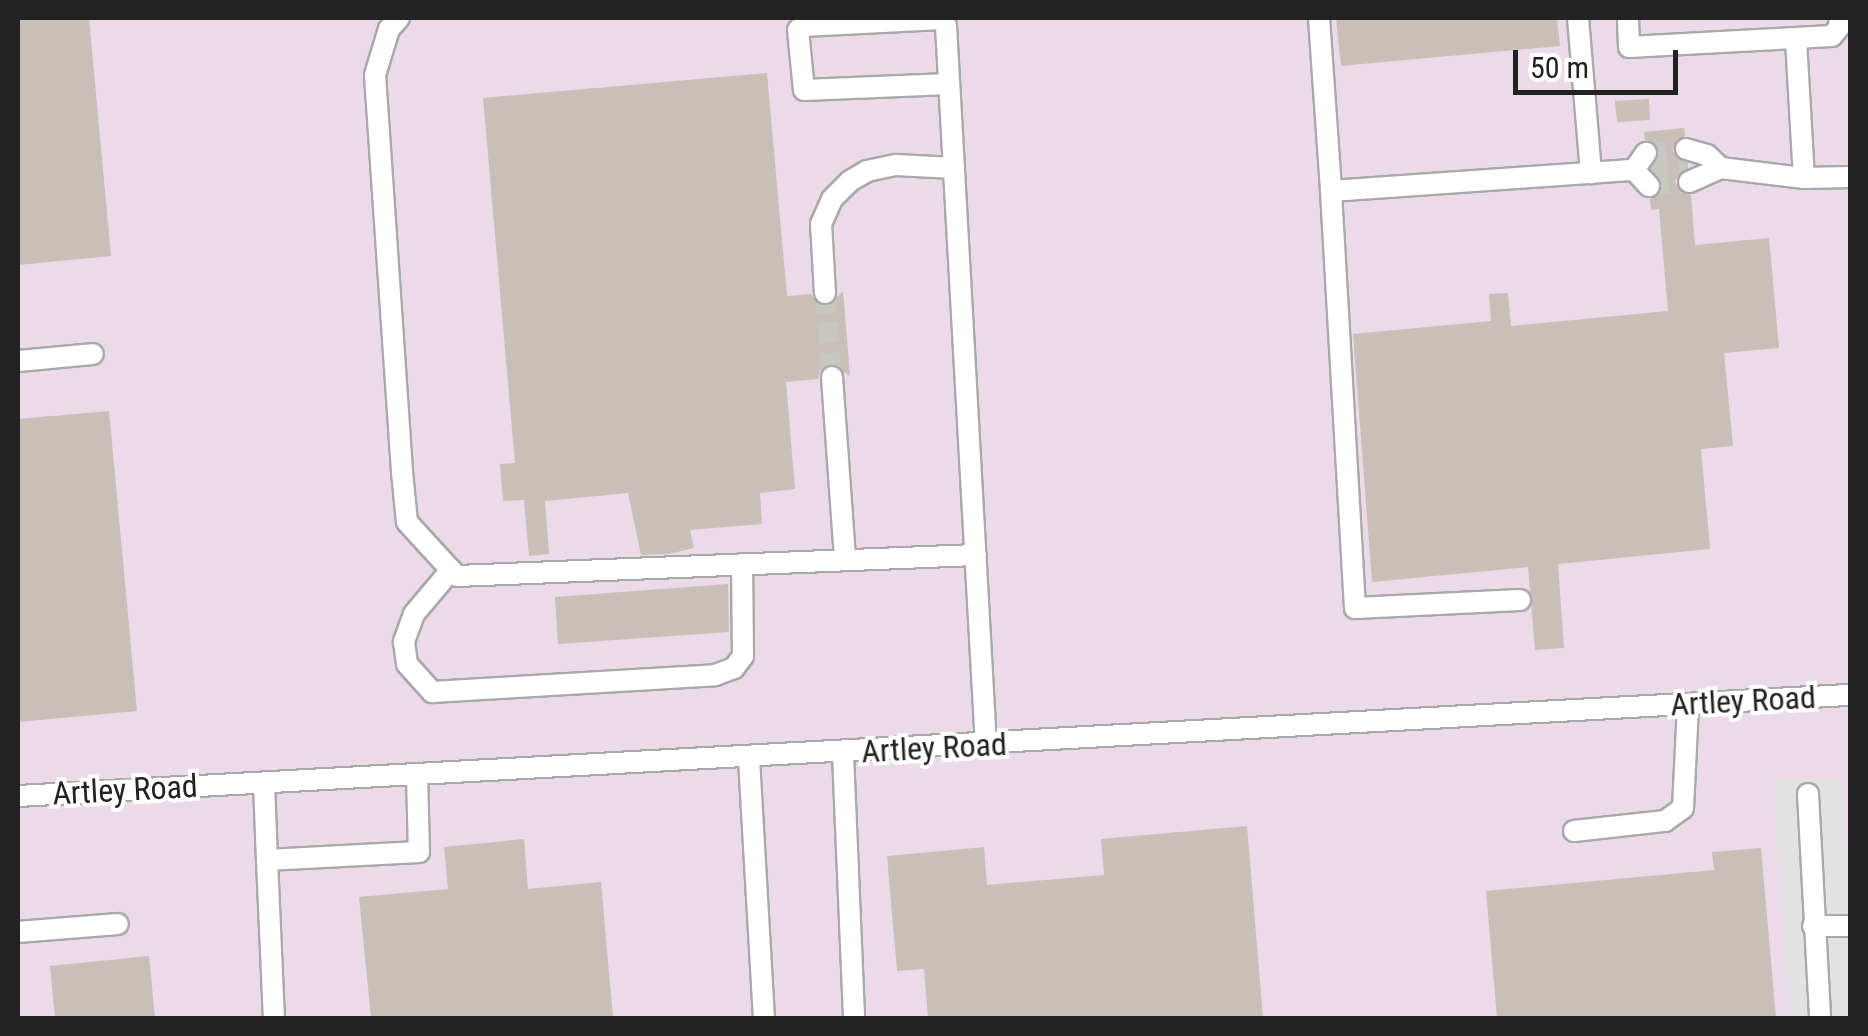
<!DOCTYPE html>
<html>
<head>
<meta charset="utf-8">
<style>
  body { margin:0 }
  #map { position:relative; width:1868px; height:1036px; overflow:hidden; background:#f2efe9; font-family:"Roboto Condensed",sans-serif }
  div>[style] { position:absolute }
  .industrial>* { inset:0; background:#ebdbe8 }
  .parking>* { inset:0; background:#e2e2e2 }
  .building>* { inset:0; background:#c7bfb8 }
  .minor-tunnel>* { height:20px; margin-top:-10px; transform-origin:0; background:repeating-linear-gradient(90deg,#c8c6c1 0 20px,transparent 0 30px) }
  .roads { filter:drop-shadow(2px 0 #a9a9a9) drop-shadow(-2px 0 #a9a9a9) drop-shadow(0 2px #a9a9a9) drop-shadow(0 -2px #a9a9a9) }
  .minor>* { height:20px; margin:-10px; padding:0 10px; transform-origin:10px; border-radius:10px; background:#fff }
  span { translate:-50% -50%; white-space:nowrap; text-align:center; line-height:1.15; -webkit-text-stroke:8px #fff; paint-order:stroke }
  .street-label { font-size:32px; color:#222 }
  .frame { position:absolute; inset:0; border:20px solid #222; pointer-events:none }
  .scale { position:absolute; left:1513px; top:50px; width:165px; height:45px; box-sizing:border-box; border:5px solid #222; border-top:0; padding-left:12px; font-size:30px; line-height:35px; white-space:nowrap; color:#222; -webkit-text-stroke:8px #fff; paint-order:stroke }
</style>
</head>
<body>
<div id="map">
  <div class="industrial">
    <div style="clip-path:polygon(18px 18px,1850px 18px,1850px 1018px,18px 1018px)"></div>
  </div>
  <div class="parking">
    <div style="clip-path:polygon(1773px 780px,1842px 780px,1850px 908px,1850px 1018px,1789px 1018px)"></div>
  </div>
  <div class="building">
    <div style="clip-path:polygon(18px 18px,89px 18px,111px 256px,18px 265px)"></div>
    <div style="clip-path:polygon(1336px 18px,1557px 18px,1560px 46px,1341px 66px)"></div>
    <div style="clip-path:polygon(767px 73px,787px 296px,811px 294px,818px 305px,827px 307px,843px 291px,850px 376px,830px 363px,820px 370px,818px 379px,786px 382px,795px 489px,760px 493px,762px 524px,690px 530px,694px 548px,669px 554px,641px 555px,628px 493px,545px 501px,549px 554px,529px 556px,524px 500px,503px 501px,500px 464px,515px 463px,483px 98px)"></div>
    <div style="clip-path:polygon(1649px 99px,1650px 120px,1617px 122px,1615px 101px)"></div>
    <div style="clip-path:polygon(1684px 128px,1685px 136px,1676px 140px,1673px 151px,1688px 164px,1675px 181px,1680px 192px,1691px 195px,1695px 245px,1769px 238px,1779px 348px,1724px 353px,1733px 446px,1701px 449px,1710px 549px,1558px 564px,1564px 648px,1535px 650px,1528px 567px,1372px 582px,1353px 334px,1491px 321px,1489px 294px,1508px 293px,1511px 326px,1668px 311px,1659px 209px,1651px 210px,1650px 199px,1662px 189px,1652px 169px,1660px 153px,1655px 142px,1645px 140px,1644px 132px)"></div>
    <div style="clip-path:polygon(109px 411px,137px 711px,18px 722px,18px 419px)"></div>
    <div style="clip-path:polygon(728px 584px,729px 632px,558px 644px,555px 597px)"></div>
    <div style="clip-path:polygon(1247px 826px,1263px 1018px,928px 1018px,924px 969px,897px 971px,887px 856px,984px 847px,987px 885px,1104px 875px,1101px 839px)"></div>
    <div style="clip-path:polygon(524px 839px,528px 889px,601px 882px,613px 1018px,371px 1018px,359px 897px,448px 889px,444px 847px)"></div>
    <div style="clip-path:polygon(1761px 848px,1776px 1018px,1497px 1018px,1486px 891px,1714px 870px,1712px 852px)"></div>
    <div style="clip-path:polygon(149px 956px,155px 1018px,55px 1018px,50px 966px)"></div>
  </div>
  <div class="minor-tunnel">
    <div style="left:1646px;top:153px;width:40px;rotate:-5.7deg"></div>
    <div style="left:1648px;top:169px;width:40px;rotate:-2.9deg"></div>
    <div style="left:1649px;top:186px;width:40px;rotate:-5.7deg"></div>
    <div style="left:825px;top:293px;width:84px;rotate:85.2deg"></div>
  </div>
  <div class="roads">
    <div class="minor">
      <div style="left:399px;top:18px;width:15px;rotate:132deg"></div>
      <div style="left:389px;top:29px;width:48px;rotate:106.9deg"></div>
      <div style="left:375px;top:75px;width:398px;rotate:86.1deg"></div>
      <div style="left:402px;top:472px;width:50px;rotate:84.3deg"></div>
      <div style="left:407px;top:522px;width:65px;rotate:47.5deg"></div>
      <div style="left:451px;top:570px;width:8px;rotate:45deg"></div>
      <div style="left:457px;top:576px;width:519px;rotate:-2.32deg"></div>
      <div style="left:941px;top:18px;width:9px;rotate:58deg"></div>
      <div style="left:946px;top:26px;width:720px;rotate:86.82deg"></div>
      <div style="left:1319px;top:18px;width:173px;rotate:86deg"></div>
      <div style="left:1578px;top:18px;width:156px;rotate:85.2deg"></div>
      <div style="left:1628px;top:18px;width:29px;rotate:88deg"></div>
      <div style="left:1629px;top:47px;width:203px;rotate:-3.1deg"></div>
      <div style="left:1832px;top:36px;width:13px;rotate:-51deg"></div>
      <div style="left:1840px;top:26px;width:8px;rotate:-97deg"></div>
      <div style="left:941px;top:19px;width:138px;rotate:177.1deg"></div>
      <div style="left:803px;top:26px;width:6px;rotate:141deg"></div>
      <div style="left:798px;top:30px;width:60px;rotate:84.3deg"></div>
      <div style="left:804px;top:90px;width:145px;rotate:-2.4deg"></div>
      <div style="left:1796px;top:40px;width:138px;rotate:86.7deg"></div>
      <div style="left:1804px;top:178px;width:46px;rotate:-1.2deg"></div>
      <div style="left:1686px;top:149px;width:22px;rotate:16deg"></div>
      <div style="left:1707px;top:155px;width:19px;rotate:43deg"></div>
      <div style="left:1634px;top:170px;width:21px;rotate:-55deg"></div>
      <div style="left:1689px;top:182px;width:35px;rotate:-24deg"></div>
      <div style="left:1721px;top:168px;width:84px;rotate:6.9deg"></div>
      <div style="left:825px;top:293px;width:69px;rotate:-93.3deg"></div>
      <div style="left:821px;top:224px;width:27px;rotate:-66deg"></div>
      <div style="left:832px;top:199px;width:25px;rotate:-45deg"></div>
      <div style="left:850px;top:181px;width:20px;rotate:-30deg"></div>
      <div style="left:867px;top:171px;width:30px;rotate:-12deg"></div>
      <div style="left:896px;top:165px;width:58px;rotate:3deg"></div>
      <div style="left:18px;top:361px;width:75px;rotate:-5.3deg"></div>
      <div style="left:832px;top:377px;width:183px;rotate:85.9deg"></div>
      <div style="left:451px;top:570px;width:57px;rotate:130.1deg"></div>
      <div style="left:414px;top:614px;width:30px;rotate:110deg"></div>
      <div style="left:404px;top:642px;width:22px;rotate:82deg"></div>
      <div style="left:407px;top:664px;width:38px;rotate:48deg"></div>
      <div style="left:432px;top:692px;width:284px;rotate:-3.4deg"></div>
      <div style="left:715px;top:675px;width:20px;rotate:-20deg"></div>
      <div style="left:734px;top:668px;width:15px;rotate:-53deg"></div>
      <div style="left:743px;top:656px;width:92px;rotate:-90.6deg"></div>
      <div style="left:1520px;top:600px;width:165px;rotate:177.2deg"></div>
      <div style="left:1355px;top:608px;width:418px;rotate:-93.3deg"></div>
      <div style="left:1331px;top:191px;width:304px;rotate:-4deg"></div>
      <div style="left:1634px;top:170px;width:22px;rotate:47deg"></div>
      <div style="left:843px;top:754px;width:264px;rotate:87.6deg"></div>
      <div style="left:749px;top:759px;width:259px;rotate:86.7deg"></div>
      <div style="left:264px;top:783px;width:77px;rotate:87.8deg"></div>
      <div style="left:267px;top:860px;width:152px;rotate:-3deg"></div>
      <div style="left:419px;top:852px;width:76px;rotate:-91.5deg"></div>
      <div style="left:1808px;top:794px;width:224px;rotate:86.9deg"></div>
      <div style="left:18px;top:796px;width:1835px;rotate:-3.16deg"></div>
      <div style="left:1574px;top:831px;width:92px;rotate:-6.3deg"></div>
      <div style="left:1665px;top:821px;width:22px;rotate:-36deg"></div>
      <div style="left:1683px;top:808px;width:104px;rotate:-87.2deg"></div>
      <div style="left:267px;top:860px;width:158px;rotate:87.5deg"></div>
      <div style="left:1813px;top:926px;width:37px"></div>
      <div style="left:18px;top:932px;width:100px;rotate:-4.6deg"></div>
    </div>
  </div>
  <div class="street-label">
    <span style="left:1743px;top:701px;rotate:-3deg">Artley Road</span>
    <span style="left:934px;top:748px;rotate:-3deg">Artley Road</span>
    <span style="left:125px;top:790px;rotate:-3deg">Artley Road</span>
  </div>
  <div class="frame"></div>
  <div class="scale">50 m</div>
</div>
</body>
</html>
